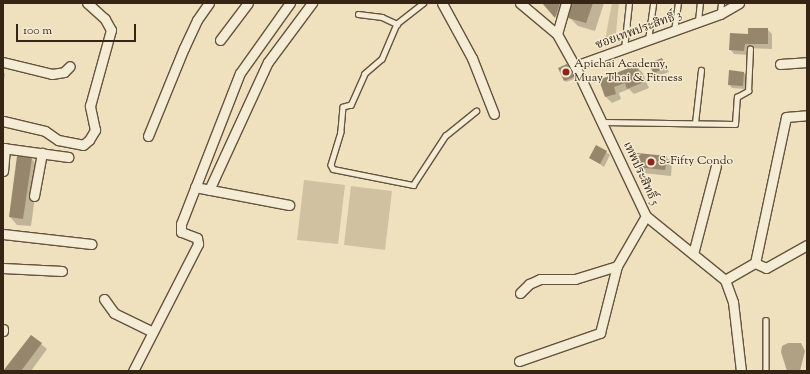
<!DOCTYPE html>
<html>
<head>
<meta charset="utf-8">
<style>
  body { margin:0 }
  #map { position:relative; width:810px; height:374px; overflow:hidden; background:#efe1be; font-family:"Sorts Mill Goudy","Noto Serif Thai",serif }
  div>[style] { position:absolute }
  .green>* { inset:0; background:#d0c1a1 }
  .water>* { inset:0; background:#b0a184 }
  .shadow>* { inset:0; background:#0003 }
  .building>* { inset:0; background:#96866c }
  .roads { filter:drop-shadow(1px 0 #64533e) drop-shadow(-1px 0 #64533e) drop-shadow(0 1px #64533e) drop-shadow(0 -1px #64533e) }
  .lane>* { height:4.5px; margin:-2.25px; padding:0 2.25px; transform-origin:2.25px; border-radius:2.25px; background:#f5ecd5 }
  .street>* { height:9px; margin:-4.5px; padding:0 4.5px; transform-origin:4.5px; border-radius:4.5px; background:#f5ecd5 }
  .dots>* { width:11px; height:11px; translate:-50% -50%; box-sizing:border-box; border:2px solid #f5ecd5; border-radius:50% }
  span { translate:-50% -50%; white-space:nowrap; text-align:center; line-height:1.15; -webkit-text-stroke:3px #f5ecd5; paint-order:stroke }
  .street-label { font-size:12px; color:#362414 }
  .poi-label { font-size:12px; color:#362414 }
  .left { translate:0 -50%; text-align:left }
  .frame { position:absolute; inset:0; border:4px solid #362414; pointer-events:none }
  .scale { position:absolute; left:16px; top:24px; width:120px; height:18px; box-sizing:border-box; border:2px solid #362414; border-top:0; padding-left:5px; font-size:12px; line-height:14px; white-space:nowrap; color:#362414; -webkit-text-stroke:3px #f5ecd5; paint-order:stroke }
</style>
</head>
<body>
<div id="map">
  <div class="green">
    <div style="clip-path:polygon(612px 3px,619px 3px,615px 43px,604px 45px)"></div>
    <div style="clip-path:polygon(304px 180px,345px 185px,338px 244px,297px 240px)"></div>
    <div style="clip-path:polygon(351px 186px,392px 191px,385px 250px,344px 245px)"></div>
  </div>
  <div class="water">
    <div style="clip-path:polygon(788px 343px,801px 343px,805px 351px,800px 371px,787px 371px,781px 352px,782px 346px)"></div>
  </div>
  <div class="shadow">
    <div style="clip-path:polygon(543px 3px,604px 3px,595px 31px,578px 26px,569px 17px,572px 8px,564px 25px)"></div>
    <div style="clip-path:polygon(767px 29px,772px 34px,772px 49px,749px 48px,749px 55px,734px 54px,730px 49px)"></div>
    <div style="clip-path:polygon(662px 59px,669px 72px,657px 76px,653px 72px)"></div>
    <div style="clip-path:polygon(568px 66px,574px 79px,566px 82px,559px 68px)"></div>
    <div style="clip-path:polygon(636px 66px,642px 72px,649px 88px,634px 94px,629px 89px,619px 93px,621px 99px,612px 103px,606px 97px,600px 81px)"></div>
    <div style="clip-path:polygon(3px 72px,5px 74px,3px 85px)"></div>
    <div style="clip-path:polygon(744px 73px,747px 76px,746px 89px,732px 88px,729px 84px)"></div>
    <div style="clip-path:polygon(606px 152px,610px 155px,604px 167px,591px 158px)"></div>
    <div style="clip-path:polygon(666px 157px,672px 162px,671px 176px,643px 173px,637px 167px)"></div>
    <div style="clip-path:polygon(32px 159px,39px 167px,31px 226px,17px 225px,10px 217px)"></div>
    <div style="clip-path:polygon(41px 344px,47px 349px,31px 371px,5px 371px)"></div>
  </div>
  <div class="building">
    <div style="clip-path:polygon(542px 3px,560px 3px,555px 18px)"></div>
    <div style="clip-path:polygon(572px 3px,593px 3px,586px 23px,568px 18px)"></div>
    <div style="clip-path:polygon(748px 28px,768px 28px,768px 44px,745px 44px,744px 51px,729px 50px,730px 33px,748px 34px)"></div>
    <div style="clip-path:polygon(662px 58px,666px 68px,653px 73px,649px 63px)"></div>
    <div style="clip-path:polygon(567px 64px,574px 77px,564px 81px,558px 68px)"></div>
    <div style="clip-path:polygon(636px 65px,644px 82px,627px 89px,625px 83px,614px 87px,616px 94px,605px 97px,599px 80px)"></div>
    <div style="clip-path:polygon(729px 70px,744px 72px,743px 86px,728px 85px)"></div>
    <div style="clip-path:polygon(596px 145px,607px 151px,600px 164px,589px 158px)"></div>
    <div style="clip-path:polygon(637px 153px,667px 156px,665px 170px,636px 167px)"></div>
    <div style="clip-path:polygon(17px 156px,32px 158px,23px 219px,9px 217px)"></div>
    <div style="clip-path:polygon(31px 335px,42px 343px,21px 371px,3px 371px)"></div>
  </div>
  <div class="roads">
    <div class="lane">
      <div style="left:424px;top:3px;width:34px;rotate:142deg"></div>
      <div style="left:397px;top:24px;width:38px;rotate:113deg"></div>
      <div style="left:382px;top:59px;width:23px;rotate:139deg"></div>
      <div style="left:365px;top:74px;width:34px;rotate:114deg"></div>
      <div style="left:351px;top:105px;width:8px;rotate:166deg"></div>
      <div style="left:343px;top:107px;width:25px;rotate:95deg"></div>
      <div style="left:341px;top:132px;width:34px;rotate:107deg"></div>
      <div style="left:331px;top:165px;width:4px;rotate:63deg"></div>
      <div style="left:333px;top:169px;width:82px;rotate:11.3deg"></div>
      <div style="left:413px;top:185px;width:59px;rotate:-56.9deg"></div>
      <div style="left:445px;top:136px;width:40px;rotate:-39deg"></div>
      <div style="left:720px;top:13px;width:10px;rotate:-84deg"></div>
      <div style="left:358px;top:14px;width:24px;rotate:7deg"></div>
      <div style="left:382px;top:17px;width:17px;rotate:25deg"></div>
      <div style="left:698px;top:21px;width:18px;rotate:-84deg"></div>
      <div style="left:674px;top:31px;width:28px;rotate:-82deg"></div>
      <div style="left:648px;top:40px;width:37px;rotate:-82deg"></div>
      <div style="left:624px;top:49px;width:46px;rotate:-83.8deg"></div>
      <div style="left:603px;top:122px;width:132px;rotate:0.9deg"></div>
      <div style="left:735px;top:124px;width:27px;rotate:-86deg"></div>
      <div style="left:737px;top:97px;width:13px;rotate:-29deg"></div>
      <div style="left:748px;top:91px;width:42px;rotate:-87.3deg"></div>
      <div style="left:695px;top:123px;width:53px;rotate:-83.5deg"></div>
      <div style="left:766px;top:320px;width:51px;rotate:90deg"></div>
    </div>
    <div class="street">
      <div style="left:442px;top:3px;width:63px;rotate:61.4deg"></div>
      <div style="left:472px;top:58px;width:60px;rotate:68.6deg"></div>
      <div style="left:520px;top:3px;width:48px;rotate:40deg"></div>
      <div style="left:557px;top:34px;width:37px;rotate:61deg"></div>
      <div style="left:575px;top:66px;width:166px;rotate:64.7deg"></div>
      <div style="left:646px;top:216px;width:102px;rotate:39deg"></div>
      <div style="left:725px;top:280px;width:23px;rotate:70deg"></div>
      <div style="left:733px;top:302px;width:69px;rotate:83.4deg"></div>
      <div style="left:557px;top:34px;width:32px;rotate:-74deg"></div>
      <div style="left:220px;top:40px;width:46px;rotate:-52.9deg"></div>
      <div style="left:3px;top:62px;width:50px;rotate:13.8deg"></div>
      <div style="left:52px;top:74px;width:12px;rotate:-9deg"></div>
      <div style="left:64px;top:72px;width:8px;rotate:-45deg"></div>
      <div style="left:780px;top:64px;width:27px;rotate:-4deg"></div>
      <div style="left:575px;top:66px;width:154px;rotate:-19.7deg"></div>
      <div style="left:720px;top:14px;width:22px;rotate:-30deg"></div>
      <div style="left:3px;top:121px;width:43px;rotate:13.4deg"></div>
      <div style="left:45px;top:131px;width:16px;rotate:35deg"></div>
      <div style="left:58px;top:140px;width:25px;rotate:11deg"></div>
      <div style="left:83px;top:145px;width:8px;rotate:-40deg"></div>
      <div style="left:89px;top:140px;width:12px;rotate:-59deg"></div>
      <div style="left:95px;top:130px;width:25px;rotate:-102deg"></div>
      <div style="left:90px;top:106px;width:79px;rotate:-74.6deg"></div>
      <div style="left:111px;top:30px;width:13px;rotate:-119deg"></div>
      <div style="left:105px;top:19px;width:24px;rotate:-138deg"></div>
      <div style="left:148px;top:136px;width:95px;rotate:-67.8deg"></div>
      <div style="left:184px;top:48px;width:31px;rotate:-65deg"></div>
      <div style="left:197px;top:20px;width:21px;rotate:-55deg"></div>
      <div style="left:3px;top:148px;width:66px;rotate:7.9deg"></div>
      <div style="left:3px;top:171px;width:23px;rotate:-85deg"></div>
      <div style="left:195px;top:187px;width:96px;rotate:10.8deg"></div>
      <div style="left:209px;top:190px;width:141px;rotate:-65.3deg"></div>
      <div style="left:268px;top:62px;width:74px;rotate:-53.3deg"></div>
      <div style="left:34px;top:196px;width:44px;rotate:-79.5deg"></div>
      <div style="left:3px;top:234px;width:89px;rotate:6.5deg"></div>
      <div style="left:693px;top:254px;width:91px;rotate:-75.4deg"></div>
      <div style="left:755px;top:263px;width:12px;rotate:24deg"></div>
      <div style="left:766px;top:268px;width:47px;rotate:-29.3deg"></div>
      <div style="left:3px;top:268px;width:59px;rotate:2.9deg"></div>
      <div style="left:725px;top:280px;width:34px;rotate:-30deg"></div>
      <div style="left:755px;top:263px;width:149px;rotate:-78deg"></div>
      <div style="left:786px;top:117px;width:21px;rotate:-5deg"></div>
      <div style="left:520px;top:293px;width:13px;rotate:-45deg"></div>
      <div style="left:529px;top:284px;width:12px;rotate:-24deg"></div>
      <div style="left:540px;top:279px;width:35px"></div>
      <div style="left:575px;top:279px;width:44px;rotate:-17.2deg"></div>
      <div style="left:104px;top:299px;width:17px;rotate:54deg"></div>
      <div style="left:114px;top:313px;width:43px;rotate:26deg"></div>
      <div style="left:3px;top:331px;width:2px;rotate:-90deg"></div>
      <div style="left:519px;top:361px;width:86px;rotate:-19.1deg"></div>
      <div style="left:600px;top:333px;width:69px;rotate:-75.8deg"></div>
      <div style="left:617px;top:266px;width:58px;rotate:-59.9deg"></div>
      <div style="left:133px;top:371px;width:143px;rotate:-62.9deg"></div>
      <div style="left:198px;top:244px;width:6px;rotate:-99deg"></div>
      <div style="left:197px;top:238px;width:17px;rotate:-159deg"></div>
      <div style="left:181px;top:232px;width:8px;rotate:-90deg"></div>
      <div style="left:181px;top:224px;width:162px;rotate:-68.7deg"></div>
      <div style="left:240px;top:73px;width:86px;rotate:-54.5deg"></div>
    </div>
  </div>
  <div class="dots">
    <div style="left:566px;top:72px;background:#8f2418"></div>
    <div style="left:651px;top:162px;background:#8f2418"></div>
  </div>
  <div class="street-label">
    <span style="left:639px;top:31px;rotate:-20deg">ซอยเทพประสิทธิ์ 3</span>
    <span style="left:640px;top:174px;rotate:65deg">เทพประสิทธิ์ 5</span>
  </div>
  <div class="poi-label">
    <span class="left" style="left:574px;top:72px">Apichai Academy,<br>Muay Thai &amp; Fitness</span>
    <span class="left" style="left:659px;top:162px">S-Fifty Condo</span>
  </div>
  <div class="frame"></div>
  <div class="scale">100 m</div>
</div>
</body>
</html>
